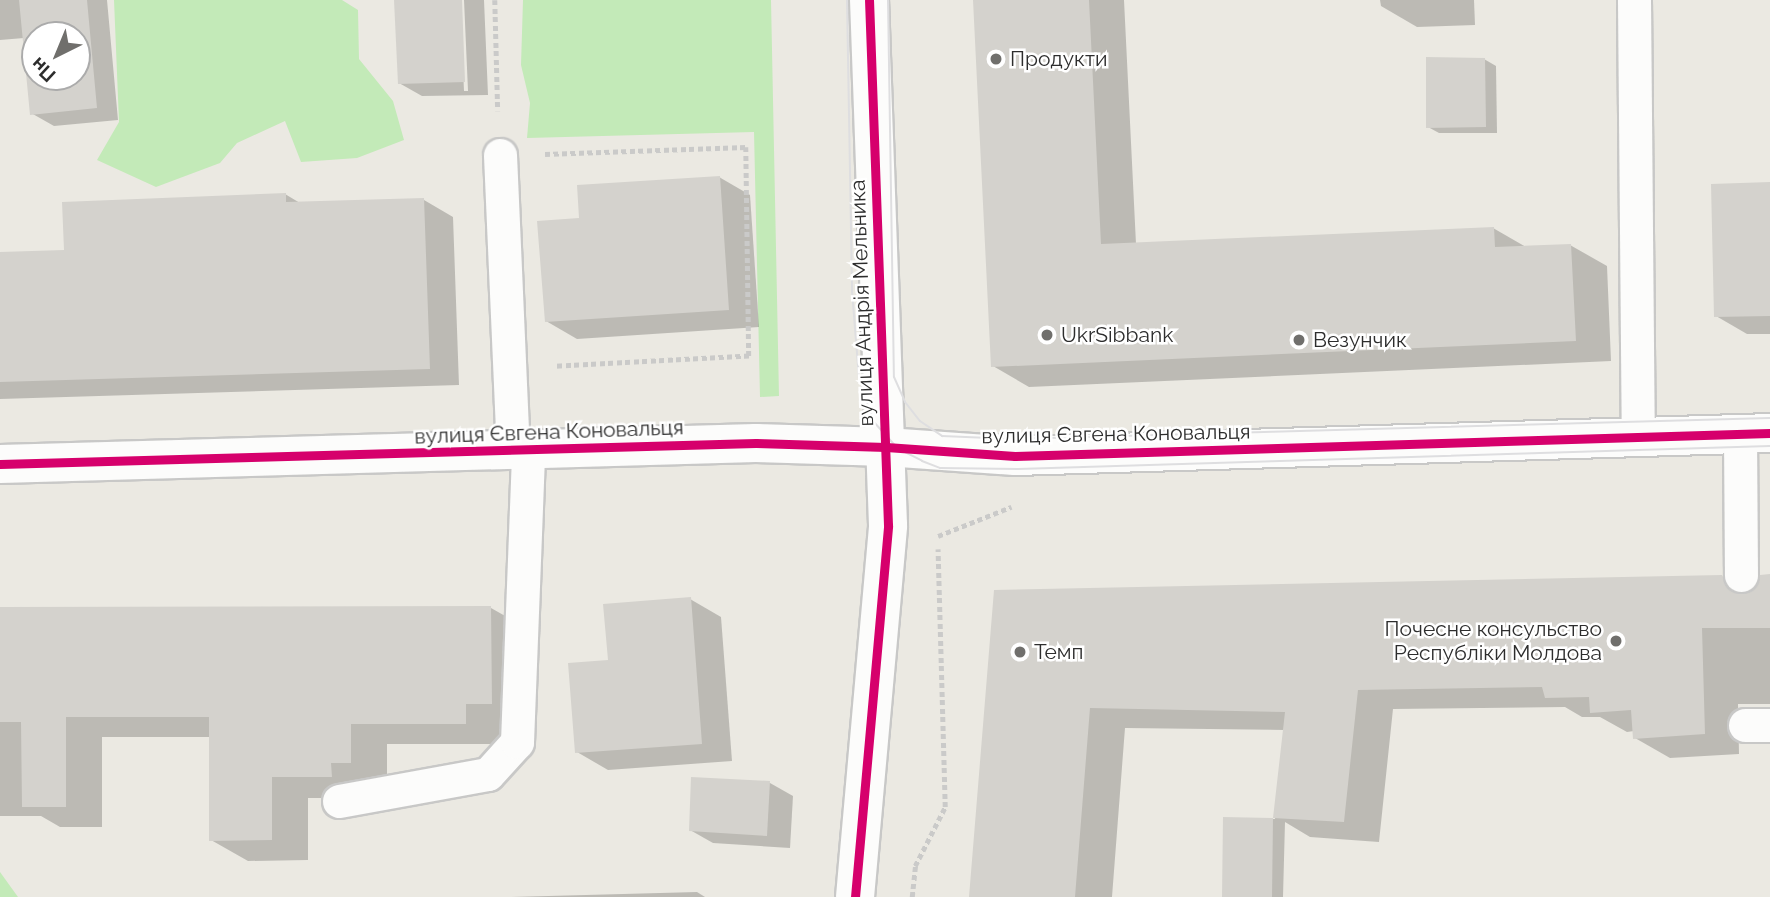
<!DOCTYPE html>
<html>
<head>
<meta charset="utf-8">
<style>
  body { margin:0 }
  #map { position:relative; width:1770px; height:897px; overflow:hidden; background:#ebe9e2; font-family:Raleway,sans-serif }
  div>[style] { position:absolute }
  .green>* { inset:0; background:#c3eab8 }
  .shadow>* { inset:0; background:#0003 }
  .building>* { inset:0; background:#d4d2cd }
  .path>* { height:4.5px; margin-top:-2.25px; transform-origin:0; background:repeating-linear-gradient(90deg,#cacac9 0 5px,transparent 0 8.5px) }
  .roads { filter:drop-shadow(2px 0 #c8c8c7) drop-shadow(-2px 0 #c8c8c7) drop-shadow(0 2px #c8c8c7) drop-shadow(0 -2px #c8c8c7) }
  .service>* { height:33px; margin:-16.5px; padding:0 16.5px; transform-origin:16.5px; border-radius:16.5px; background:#fcfcfb }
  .minor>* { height:38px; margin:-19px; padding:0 19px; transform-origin:19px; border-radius:19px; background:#fcfcfb }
  .tertiary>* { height:38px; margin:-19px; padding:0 19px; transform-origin:19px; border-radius:19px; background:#fcfcfb }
  .tram>* { height:2px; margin:-1px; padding:0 1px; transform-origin:1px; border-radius:1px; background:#dedee0 }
  .cycleway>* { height:9px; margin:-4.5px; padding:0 4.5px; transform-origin:4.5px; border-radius:4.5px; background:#d6006c }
  .dots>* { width:19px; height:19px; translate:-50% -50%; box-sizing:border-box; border:4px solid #fff; border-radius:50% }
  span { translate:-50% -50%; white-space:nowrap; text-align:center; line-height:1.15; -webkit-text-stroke:5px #fff; paint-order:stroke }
  .poi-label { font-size:21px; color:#2d2d2d }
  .left { translate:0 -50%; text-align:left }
  .right { translate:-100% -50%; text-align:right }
  .street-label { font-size:21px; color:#2d2d2d }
  .north { position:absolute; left:21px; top:21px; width:70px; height:70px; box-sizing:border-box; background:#fff; border:2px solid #ababab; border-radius:50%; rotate:223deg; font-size:19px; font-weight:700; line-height:28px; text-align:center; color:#2d2d2d }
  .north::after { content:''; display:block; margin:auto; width:24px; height:32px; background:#706f6c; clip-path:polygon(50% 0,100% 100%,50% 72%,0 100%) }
</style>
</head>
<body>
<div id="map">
  <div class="green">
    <div style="clip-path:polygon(114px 0,342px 0,358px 10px,359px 59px,393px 101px,404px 140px,357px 158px,301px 162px,285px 121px,237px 143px,220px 163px,156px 187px,97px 160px,119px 122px)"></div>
    <div style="clip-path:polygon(523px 0,771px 0,779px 396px,760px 397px,754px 132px,527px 138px,530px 103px,521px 65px)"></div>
    <div style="clip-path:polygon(0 872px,18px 897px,0 897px)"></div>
  </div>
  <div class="shadow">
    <div style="clip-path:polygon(evenodd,0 0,107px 0,118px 120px,54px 126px,31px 113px,24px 38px,0 40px,0 0,35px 35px,77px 35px,77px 77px,35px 77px,35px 35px)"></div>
    <div style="clip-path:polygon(396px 0,460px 0,464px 91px,468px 91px,464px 0,484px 0,488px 95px,422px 96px,399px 83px)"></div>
    <div style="clip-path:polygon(975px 0,1124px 0,1136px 244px,1493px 228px,1526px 247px,1570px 245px,1607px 266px,1611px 361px,1029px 387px,993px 366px)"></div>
    <div style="clip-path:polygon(1380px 0,1474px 0,1475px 25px,1417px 27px,1381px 6px)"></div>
    <div style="clip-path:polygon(1484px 59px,1496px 66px,1497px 133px,1439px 133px,1428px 127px)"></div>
    <div style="clip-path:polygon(719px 177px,750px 195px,759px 327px,577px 339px,546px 321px,580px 220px)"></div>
    <div style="clip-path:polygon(1770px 184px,1770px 334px,1747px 334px,1716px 316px)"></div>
    <div style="clip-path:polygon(285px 194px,300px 203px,424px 200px,453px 217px,459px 385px,0 399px,0 254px,66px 252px)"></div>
    <div style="clip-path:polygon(1770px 576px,1770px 704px,1738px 704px,1739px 754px,1670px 758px,1635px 738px,1634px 731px,1627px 732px,1600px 717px,1582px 717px,1565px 707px,1393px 709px,1379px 842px,1310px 837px,1285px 822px,1283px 897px,1224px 897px,1225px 818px,1275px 819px,1285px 730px,1125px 728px,1112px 897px,971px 897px,996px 591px,1721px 577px,1748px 592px)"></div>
    <div style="clip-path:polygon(690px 599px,721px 617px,732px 761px,608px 770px,577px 752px,610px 662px)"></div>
    <div style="clip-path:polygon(0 608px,491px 608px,528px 629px,502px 744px,387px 744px,387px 783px,368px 798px,308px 798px,308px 860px,248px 861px,211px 840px,211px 737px,102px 737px,102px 827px,60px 827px,41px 816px,0 816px)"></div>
    <div style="clip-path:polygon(693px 779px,770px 783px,793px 796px,790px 848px,713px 843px,690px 830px)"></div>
    <div style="clip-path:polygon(697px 892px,705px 897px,511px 897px)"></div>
  </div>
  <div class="building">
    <div style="clip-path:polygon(evenodd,19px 0,87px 0,97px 108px,30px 115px,19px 0,35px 35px,77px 35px,77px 77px,35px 77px,35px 35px)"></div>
    <div style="clip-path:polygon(394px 0,462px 0,465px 82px,398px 84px)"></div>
    <div style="clip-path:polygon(973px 0,1089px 0,1101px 244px,1494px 227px,1495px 247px,1571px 244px,1576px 341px,991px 367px)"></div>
    <div style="clip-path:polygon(1426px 57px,1485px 58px,1486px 127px,1426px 128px)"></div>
    <div style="clip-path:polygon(720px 176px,729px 310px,545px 322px,537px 221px,579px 218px,577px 185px)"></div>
    <div style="clip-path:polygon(1770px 182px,1770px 316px,1714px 317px,1711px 184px)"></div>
    <div style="clip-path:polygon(286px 193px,286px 202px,424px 198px,430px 369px,0 382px,0 252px,64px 250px,62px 202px)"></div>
    <div style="clip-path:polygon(1770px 574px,1770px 628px,1702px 628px,1705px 734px,1633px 739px,1631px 710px,1590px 713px,1589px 697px,1545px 698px,1542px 687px,1358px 690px,1344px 822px,1273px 818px,1285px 712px,1090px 708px,1075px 897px,969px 897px,994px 590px,1722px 575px,1731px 591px,1742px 594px,1757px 585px,1760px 575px)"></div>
    <div style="clip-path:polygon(691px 597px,702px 744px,575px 753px,568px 663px,608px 660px,603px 604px)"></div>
    <div style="clip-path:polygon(491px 606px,492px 704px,466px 704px,466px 724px,351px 724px,351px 763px,331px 763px,332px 777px,272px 777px,272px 840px,209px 841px,209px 717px,66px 717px,66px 807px,22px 807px,21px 722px,0 722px,0 607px)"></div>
    <div style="clip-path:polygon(691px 777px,770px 781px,767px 836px,689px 831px)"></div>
    <div style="clip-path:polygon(1223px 817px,1273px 818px,1272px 897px,1222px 897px)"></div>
  </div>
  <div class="path">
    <div style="left:495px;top:0;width:111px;rotate:88.5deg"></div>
    <div style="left:545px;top:154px;width:201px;rotate:-2deg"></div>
    <div style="left:746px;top:147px;width:209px;rotate:89.2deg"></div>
    <div style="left:749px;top:356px;width:194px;rotate:177deg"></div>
    <div style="left:938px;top:536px;width:79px;rotate:-21.7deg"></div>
    <div style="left:912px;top:897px;width:31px;rotate:-84deg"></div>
    <div style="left:915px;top:866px;width:66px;rotate:-63deg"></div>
    <div style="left:945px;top:807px;width:258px;rotate:-91.6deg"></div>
  </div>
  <div class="roads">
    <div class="service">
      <div style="left:1634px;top:0;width:437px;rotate:89.5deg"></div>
      <div style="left:500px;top:155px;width:297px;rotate:87.5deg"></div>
      <div style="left:1740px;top:434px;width:141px;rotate:89.6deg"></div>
      <div style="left:1745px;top:725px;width:25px"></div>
      <div style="left:339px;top:801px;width:151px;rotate:-10.3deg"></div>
      <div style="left:488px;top:774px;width:43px;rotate:-47.8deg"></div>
      <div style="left:517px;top:742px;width:291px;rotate:-87.8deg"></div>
    </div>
    <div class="minor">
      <div style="left:0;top:464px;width:756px;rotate:-1.59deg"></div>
      <div style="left:756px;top:443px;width:130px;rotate:1.8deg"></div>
    </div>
    <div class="tertiary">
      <div style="left:886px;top:447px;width:129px;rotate:4deg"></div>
      <div style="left:1015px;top:456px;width:755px;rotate:-1.74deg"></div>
      <div style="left:855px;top:897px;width:373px;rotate:-84.9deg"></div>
      <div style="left:888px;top:525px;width:525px;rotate:-92.07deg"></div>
    </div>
  </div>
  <div class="tram">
    <div style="left:847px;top:0;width:291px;rotate:89deg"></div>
    <div style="left:852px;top:291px;width:87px;rotate:85.4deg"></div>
    <div style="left:859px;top:378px;width:45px;rotate:72deg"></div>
    <div style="left:873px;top:421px;width:36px;rotate:48deg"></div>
    <div style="left:897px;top:448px;width:28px;rotate:27deg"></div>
    <div style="left:922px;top:461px;width:19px;rotate:21deg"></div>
    <div style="left:940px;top:468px;width:78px;rotate:0.7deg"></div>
    <div style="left:1018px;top:469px;width:752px;rotate:-1.75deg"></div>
    <div style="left:888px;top:0;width:377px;rotate:89.1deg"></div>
    <div style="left:894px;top:377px;width:27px;rotate:66deg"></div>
    <div style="left:905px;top:402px;width:24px;rotate:52deg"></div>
    <div style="left:920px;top:421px;width:27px;rotate:34deg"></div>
    <div style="left:942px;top:436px;width:71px;rotate:2.4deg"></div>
    <div style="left:1013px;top:439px;width:757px;rotate:-1.59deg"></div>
  </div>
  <div class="cycleway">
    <div style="left:0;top:464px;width:756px;rotate:-1.59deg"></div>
    <div style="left:756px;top:443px;width:130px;rotate:1.8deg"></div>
    <div style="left:886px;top:447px;width:129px;rotate:4deg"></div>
    <div style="left:1015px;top:456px;width:755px;rotate:-1.74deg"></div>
    <div style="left:855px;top:897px;width:373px;rotate:-84.9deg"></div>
    <div style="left:888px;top:525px;width:525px;rotate:-92.07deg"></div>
  </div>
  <div class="dots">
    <div style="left:996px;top:59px;background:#706f6c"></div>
    <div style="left:1047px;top:335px;background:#706f6c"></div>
    <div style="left:1299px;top:340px;background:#706f6c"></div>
    <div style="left:1616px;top:641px;background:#706f6c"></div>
    <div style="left:1020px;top:652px;background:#706f6c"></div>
  </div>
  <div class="poi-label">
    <span class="left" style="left:1010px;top:59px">Продукти</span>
    <span class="left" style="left:1061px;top:335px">UkrSibbank</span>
    <span class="left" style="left:1313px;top:340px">Везунчик</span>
    <span class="right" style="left:1602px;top:641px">Почесне консульство<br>Республіки Молдова</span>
    <span class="left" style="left:1034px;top:652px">Темп</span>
  </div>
  <div class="street-label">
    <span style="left:862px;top:303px;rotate:-92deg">вулиця Андрія Мельника</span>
    <span style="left:549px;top:432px;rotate:-2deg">вулиця Євгена Коновальця</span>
    <span style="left:1116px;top:434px;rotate:-1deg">вулиця Євгена Коновальця</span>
  </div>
  <div class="north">Пн</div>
</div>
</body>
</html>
